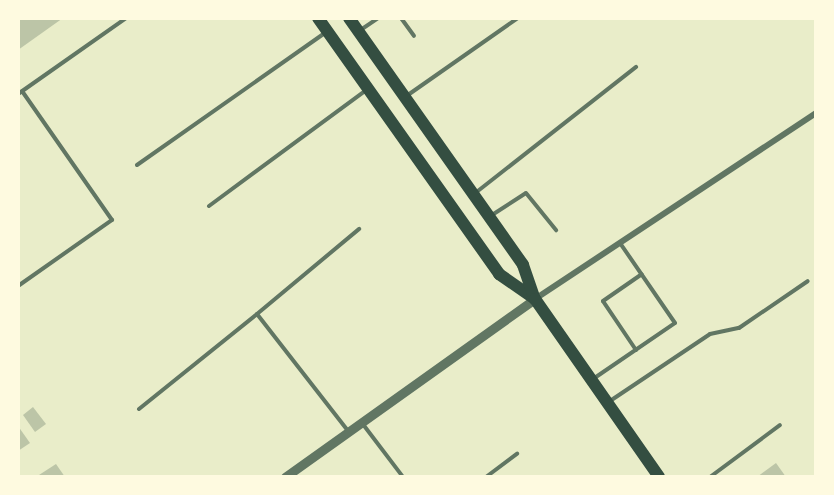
<!DOCTYPE html>
<html>
<head>
<meta charset="utf-8">
<style>
  body { margin:0 }
  #map { position:relative; width:834px; height:495px; overflow:hidden; background:#e9edc9; font-family:Jost,sans-serif }
  div>[style] { position:absolute }
  .building>* { inset:0; background:#bcc5a7 }
  .service>* { height:4px; margin:-2px; padding:0 2px; transform-origin:2px; border-radius:2px; background:#617663 }
  .minor>* { height:6px; margin:-3px; padding:0 3px; transform-origin:3px; border-radius:3px; background:#617663 }
  .tertiary>* { height:9px; margin:-4.5px; padding:0 4.5px; transform-origin:4.5px; border-radius:4.5px; background:#617663 }
  .primary>* { height:12px; margin:-6px; padding:0 6px; transform-origin:6px; border-radius:6px; background:#344e41 }
  span { translate:-50% -50%; white-space:nowrap; text-align:center; line-height:1.15; -webkit-text-stroke:6px #fefae0; paint-order:stroke }
  .frame { position:absolute; inset:0; border:20px solid #fefae0; pointer-events:none }
</style>
</head>
<body>
<div id="map">
  <div class="building">
    <div style="clip-path:polygon(18px 18px,63px 18px,18px 50px)"></div>
    <div style="clip-path:polygon(33px 407px,46px 424px,35px 432px,23px 415px)"></div>
    <div style="clip-path:polygon(18px 426px,30px 443px,18px 451px)"></div>
    <div style="clip-path:polygon(776px 463px,786px 477px,757px 477px)"></div>
    <div style="clip-path:polygon(56px 464px,65px 477px,40px 477px,39px 475px)"></div>
  </div>
  <div class="service">
    <div style="left:401px;top:18px;width:22px;rotate:54deg"></div>
    <div style="left:359px;top:31px;width:23px;rotate:-34deg"></div>
    <div style="left:18px;top:94px;width:132px;rotate:-35.1deg"></div>
    <div style="left:405px;top:97px;width:138px;rotate:-35deg"></div>
    <div style="left:137px;top:165px;width:230px;rotate:-35.1deg"></div>
    <div style="left:474px;top:194px;width:206px;rotate:-38.1deg"></div>
    <div style="left:209px;top:206px;width:194px;rotate:-36.4deg"></div>
    <div style="left:492px;top:215px;width:40px;rotate:-32.9deg"></div>
    <div style="left:526px;top:193px;width:48px;rotate:51deg"></div>
    <div style="left:18px;top:286px;width:115px;rotate:-35.1deg"></div>
    <div style="left:112px;top:220px;width:157px;rotate:-124.9deg"></div>
    <div style="left:257px;top:314px;width:133px;rotate:-39.8deg"></div>
    <div style="left:636px;top:350px;width:59px;rotate:-124deg"></div>
    <div style="left:603px;top:301px;width:47px;rotate:-34.7deg"></div>
    <div style="left:593px;top:379px;width:99px;rotate:-34.3deg"></div>
    <div style="left:675px;top:323px;width:97px;rotate:-124.5deg"></div>
    <div style="left:610px;top:401px;width:120px;rotate:-33.8deg"></div>
    <div style="left:710px;top:334px;width:30px;rotate:-12deg"></div>
    <div style="left:739px;top:328px;width:83px;rotate:-34.3deg"></div>
    <div style="left:139px;top:409px;width:151px;rotate:-38.8deg"></div>
    <div style="left:257px;top:314px;width:148px;rotate:52.1deg"></div>
    <div style="left:362px;top:423px;width:68px;rotate:52.8deg"></div>
    <div style="left:486px;top:477px;width:39px;rotate:-37deg"></div>
    <div style="left:710px;top:477px;width:87px;rotate:-36.6deg"></div>
  </div>
  <div class="minor">
    <div style="left:535px;top:299px;width:337px;rotate:-33.5deg"></div>
  </div>
  <div class="tertiary">
    <div style="left:285px;top:477px;width:307px;rotate:-35.5deg"></div>
  </div>
  <div class="primary">
    <div style="left:318px;top:18px;width:314px;rotate:54.7deg"></div>
    <div style="left:499px;top:274px;width:44px;rotate:34.8deg"></div>
    <div style="left:349px;top:18px;width:302px;rotate:54.8deg"></div>
    <div style="left:523px;top:265px;width:36px;rotate:71deg"></div>
    <div style="left:535px;top:299px;width:217px;rotate:55.1deg"></div>
  </div>
  <div class="frame"></div>
</div>
</body>
</html>
